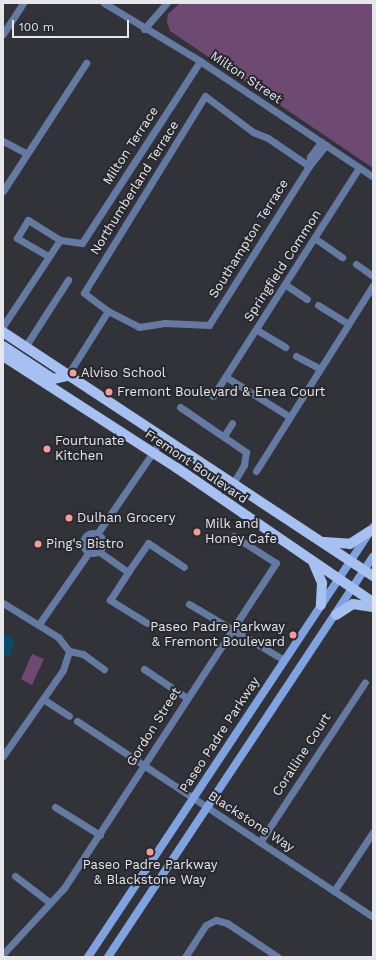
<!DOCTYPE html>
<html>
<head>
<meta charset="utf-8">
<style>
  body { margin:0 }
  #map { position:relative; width:376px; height:960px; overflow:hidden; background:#323339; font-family:"Work Sans",sans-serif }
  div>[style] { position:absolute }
  .green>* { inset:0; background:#6e4a73 }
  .water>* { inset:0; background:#094a6f }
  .minor>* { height:7px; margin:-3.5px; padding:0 3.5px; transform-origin:3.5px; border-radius:3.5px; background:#647aa2 }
  .minor>.ring { margin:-3.5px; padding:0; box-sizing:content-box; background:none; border:7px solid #647aa2; border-radius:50% }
  .secondary>* { height:8px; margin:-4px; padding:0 4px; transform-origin:4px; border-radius:4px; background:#7fa2e0 }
  .primary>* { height:10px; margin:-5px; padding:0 5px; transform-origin:5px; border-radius:5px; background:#a6c1f1 }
  .dots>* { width:11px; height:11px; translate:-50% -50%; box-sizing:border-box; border:2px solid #28292f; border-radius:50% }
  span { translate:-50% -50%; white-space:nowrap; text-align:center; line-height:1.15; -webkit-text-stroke:4px #28292f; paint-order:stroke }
  .street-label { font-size:13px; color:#e6e6eb }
  .poi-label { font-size:13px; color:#e6e6eb }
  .left { translate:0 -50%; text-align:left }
  .right { translate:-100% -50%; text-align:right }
  .frame { position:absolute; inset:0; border:4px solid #e6e6eb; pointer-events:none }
  .scale { position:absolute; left:12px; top:20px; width:117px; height:18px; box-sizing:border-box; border:2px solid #e6e6eb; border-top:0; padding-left:5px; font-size:12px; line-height:14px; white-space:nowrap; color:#e6e6eb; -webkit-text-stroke:3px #28292f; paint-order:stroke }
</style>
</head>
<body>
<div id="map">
  <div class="green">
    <div style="clip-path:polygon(180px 3px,373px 3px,373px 168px,170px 31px,167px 22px,168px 14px)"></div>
    <div style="clip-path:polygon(32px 654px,44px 659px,32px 685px,21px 679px)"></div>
  </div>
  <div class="water">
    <div style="clip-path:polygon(4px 634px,9px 635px,14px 642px,10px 657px,4px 654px)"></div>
  </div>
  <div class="minor">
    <div style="left:104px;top:3px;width:112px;rotate:31.1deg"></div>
    <div style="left:200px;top:61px;width:208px;rotate:33.8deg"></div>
    <div style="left:144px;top:29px;width:35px;rotate:-49deg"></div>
    <div style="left:3px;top:34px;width:37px;rotate:-57deg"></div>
    <div style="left:3px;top:141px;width:27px;rotate:28deg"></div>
    <div style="left:309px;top:166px;width:50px;rotate:-145.7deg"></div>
    <div style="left:268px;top:138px;width:16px;rotate:-158deg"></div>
    <div style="left:253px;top:132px;width:60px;rotate:-143.1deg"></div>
    <div style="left:205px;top:96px;width:231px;rotate:121.6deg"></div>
    <div style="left:84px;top:293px;width:30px;rotate:37deg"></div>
    <div style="left:108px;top:311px;width:35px;rotate:27deg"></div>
    <div style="left:139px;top:327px;width:26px;rotate:-9deg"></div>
    <div style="left:165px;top:323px;width:44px;rotate:2.6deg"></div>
    <div style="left:209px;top:325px;width:188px;rotate:-57.8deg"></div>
    <div style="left:309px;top:166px;width:27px;rotate:-51deg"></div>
    <div style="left:309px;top:166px;width:9px;rotate:-84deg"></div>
    <div style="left:310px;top:157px;width:19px;rotate:-54deg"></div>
    <div style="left:3px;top:191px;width:153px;rotate:-57deg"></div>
    <div style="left:316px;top:239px;width:32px;rotate:35deg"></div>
    <div style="left:48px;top:256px;width:36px;rotate:-150deg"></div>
    <div style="left:17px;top:238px;width:21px;rotate:-59deg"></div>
    <div style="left:28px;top:220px;width:38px;rotate:32deg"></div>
    <div style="left:60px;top:240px;width:22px;rotate:8deg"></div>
    <div style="left:82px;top:243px;width:217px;rotate:-57deg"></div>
    <div style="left:356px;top:264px;width:21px;rotate:35deg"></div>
    <div style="left:286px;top:285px;width:25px;rotate:34deg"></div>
    <div style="left:318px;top:305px;width:36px;rotate:32deg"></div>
    <div style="left:3px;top:326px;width:103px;rotate:-56.5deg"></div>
    <div style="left:257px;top:330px;width:33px;rotate:31deg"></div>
    <div style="left:25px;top:347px;width:80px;rotate:-57.3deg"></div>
    <div style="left:296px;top:356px;width:27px;rotate:28deg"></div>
    <div style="left:67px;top:376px;width:77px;rotate:-57.8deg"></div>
    <div style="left:226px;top:377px;width:75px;rotate:32deg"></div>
    <div style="left:213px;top:396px;width:271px;rotate:-57.4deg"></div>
    <div style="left:180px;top:407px;width:80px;rotate:34.3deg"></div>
    <div style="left:246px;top:452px;width:13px;rotate:99deg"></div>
    <div style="left:244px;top:465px;width:23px;rotate:121deg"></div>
    <div style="left:224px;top:436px;width:15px;rotate:-58deg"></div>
    <div style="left:256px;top:471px;width:220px;rotate:-57.8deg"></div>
    <div class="ring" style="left:83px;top:533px;width:13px;height:13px"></div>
    <div style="left:97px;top:534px;width:115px;rotate:-55.6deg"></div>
    <div style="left:98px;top:551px;width:37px;rotate:35deg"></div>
    <div style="left:3px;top:603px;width:65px;rotate:31.7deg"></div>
    <div style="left:58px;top:637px;width:18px;rotate:52deg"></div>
    <div style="left:189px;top:604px;width:110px;rotate:30.5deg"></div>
    <div style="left:147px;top:623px;width:44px;rotate:-148.1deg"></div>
    <div style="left:110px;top:600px;width:33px;rotate:-57deg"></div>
    <div style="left:128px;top:572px;width:35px;rotate:-55deg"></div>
    <div style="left:148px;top:543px;width:43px;rotate:33.7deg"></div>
    <div style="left:39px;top:624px;width:88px;rotate:-55.2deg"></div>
    <div style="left:69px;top:651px;width:14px;rotate:12deg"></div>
    <div style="left:83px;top:654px;width:26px;rotate:36deg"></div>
    <div style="left:144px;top:669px;width:52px;rotate:34deg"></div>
    <div style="left:43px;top:699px;width:31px;rotate:33deg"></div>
    <div style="left:77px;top:721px;width:355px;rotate:33.5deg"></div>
    <div style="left:3px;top:756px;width:105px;rotate:-55.1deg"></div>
    <div style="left:63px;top:670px;width:20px;rotate:-72deg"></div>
    <div style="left:55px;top:807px;width:53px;rotate:31.9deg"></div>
    <div style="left:260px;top:842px;width:191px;rotate:-56.7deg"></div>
    <div style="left:15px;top:876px;width:43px;rotate:37.4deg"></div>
    <div style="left:334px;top:891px;width:71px;rotate:-56.5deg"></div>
    <div style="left:3px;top:954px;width:90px;rotate:-47.3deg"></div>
    <div style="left:64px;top:888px;width:388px;rotate:-56.9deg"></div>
    <div style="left:276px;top:563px;width:50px;rotate:-147.3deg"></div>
    <div style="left:185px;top:957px;width:38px;rotate:-57deg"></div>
    <div style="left:206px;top:925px;width:11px;rotate:-27deg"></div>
    <div style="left:216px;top:920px;width:11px;rotate:15deg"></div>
    <div style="left:227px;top:923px;width:61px;rotate:33.7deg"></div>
  </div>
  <div class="secondary">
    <div style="left:88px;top:957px;width:516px;rotate:-56.46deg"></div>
    <div style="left:108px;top:957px;width:480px;rotate:-56.5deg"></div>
  </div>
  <div class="primary">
    <div style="left:3px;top:332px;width:443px;rotate:33.4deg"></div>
    <div style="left:3px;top:346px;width:60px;rotate:33.4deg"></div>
    <div style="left:53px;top:379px;width:14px;rotate:-12deg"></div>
    <div style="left:3px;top:356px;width:207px;rotate:32.8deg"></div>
    <div style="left:177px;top:468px;width:237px;rotate:34.4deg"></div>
    <div style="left:324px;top:542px;width:26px;rotate:4deg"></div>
    <div style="left:350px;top:544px;width:24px;rotate:-33deg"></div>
    <div style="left:314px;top:564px;width:21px;rotate:67deg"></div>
    <div style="left:322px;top:583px;width:22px;rotate:93deg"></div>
    <div style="left:336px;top:615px;width:20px;rotate:-33deg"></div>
    <div style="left:353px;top:604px;width:20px;rotate:9deg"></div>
  </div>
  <div class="dots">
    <div style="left:73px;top:373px;background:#f59c96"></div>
    <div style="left:109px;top:392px;background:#f59c96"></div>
    <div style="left:47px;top:449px;background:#f59c96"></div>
    <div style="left:69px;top:518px;background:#f59c96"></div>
    <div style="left:197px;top:532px;background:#f59c96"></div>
    <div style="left:38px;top:544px;background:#f59c96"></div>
    <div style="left:293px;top:635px;background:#f59c96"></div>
    <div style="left:150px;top:852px;background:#f59c96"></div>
  </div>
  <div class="street-label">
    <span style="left:246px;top:78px;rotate:34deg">Milton Street</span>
    <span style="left:131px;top:146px;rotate:-57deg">Milton Terrace</span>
    <span style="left:135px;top:188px;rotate:-58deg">Northumberland Terrace</span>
    <span style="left:249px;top:239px;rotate:-58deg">Southampton Terrace</span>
    <span style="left:283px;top:266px;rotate:-57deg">Springfield Common</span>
    <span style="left:196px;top:467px;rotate:34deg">Fremont Boulevard</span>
    <span style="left:154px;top:727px;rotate:-58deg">Gordon Street</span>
    <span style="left:220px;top:735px;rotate:-57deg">Paseo Padre Parkway</span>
    <span style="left:302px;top:755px;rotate:-57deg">Coralline Court</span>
    <span style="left:251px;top:822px;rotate:33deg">Blackstone Way</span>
  </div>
  <div class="poi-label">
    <span class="left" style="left:81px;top:373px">Alviso School</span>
    <span class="left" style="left:117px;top:392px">Fremont Boulevard &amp; Enea Court</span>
    <span class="left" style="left:55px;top:449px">Fourtunate<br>Kitchen</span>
    <span class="left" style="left:77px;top:518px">Dulhan Grocery</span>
    <span class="left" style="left:205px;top:532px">Milk and<br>Honey Cafe</span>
    <span class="left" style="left:46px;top:544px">Ping's Bistro</span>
    <span class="right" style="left:285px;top:635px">Paseo Padre Parkway<br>&amp; Fremont Boulevard</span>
    <span style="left:150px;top:873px">Paseo Padre Parkway<br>&amp; Blackstone Way</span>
  </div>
  <div class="frame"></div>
  <div class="scale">100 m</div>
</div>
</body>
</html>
